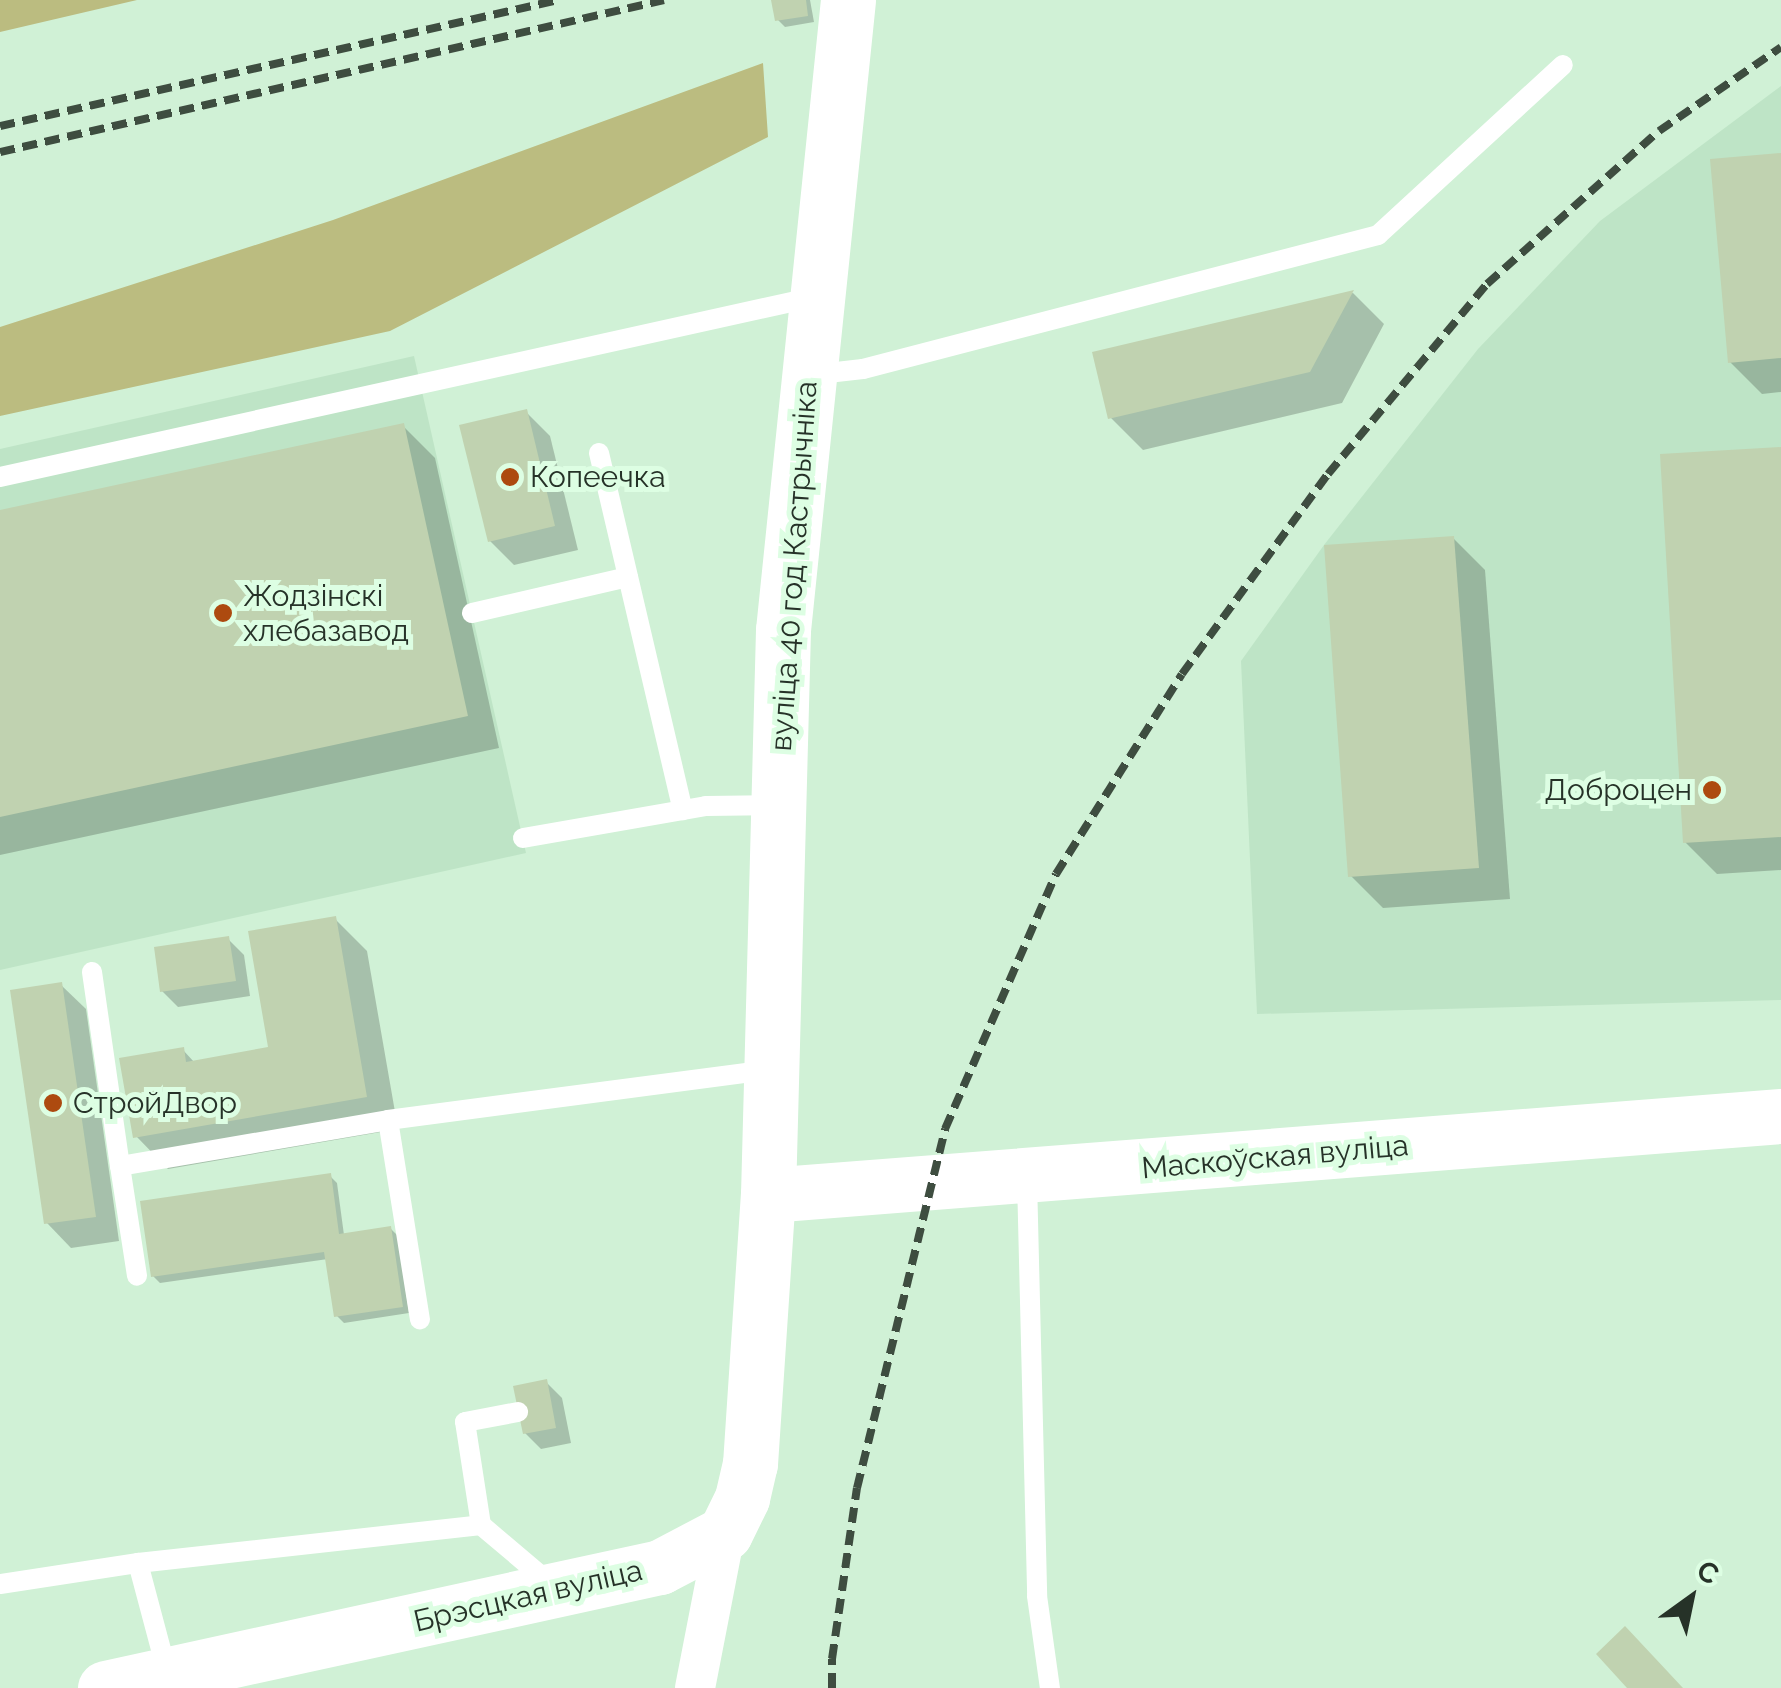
<!DOCTYPE html>
<html>
<head>
<meta charset="utf-8">
<style>
  body { margin:0 }
  #map { position:relative; width:1781px; height:1688px; overflow:hidden; background:#d0f1d6; font-family:Raleway,sans-serif }
  div>[style] { position:absolute }
  .built>* { inset:0; background:#bee4c6 }
  .green>* { inset:0; background:#bbbc80 }
  .shadow>* { inset:0; background:#0003 }
  .building>* { inset:0; background:#c0d2b0 }
  .service>* { height:20px; margin:-10px; padding:0 10px; transform-origin:10px; border-radius:10px; background:#fff }
  .minor>* { height:40px; margin:-20px; padding:0 20px; transform-origin:20px; border-radius:20px; background:#fff }
  .secondary>* { height:55px; margin:-27.5px; padding:0 27.5px; transform-origin:27.5px; border-radius:27.5px; background:#fff }
  .rail>* { height:8px; margin-top:-4px; transform-origin:0; background:repeating-linear-gradient(90deg,#3e4d40 0 15px,transparent 0 23px) }
  .dots>* { width:28px; height:28px; translate:-50% -50%; box-sizing:border-box; border:5px solid #ddfee3; border-radius:50% }
  span { translate:-50% -50%; white-space:nowrap; text-align:center; line-height:1.15; -webkit-text-stroke:10px #ddfee3; paint-order:stroke }
  .poi-label { font-size:30px; color:#263228 }
  .left { translate:0 -50%; text-align:left }
  .right { translate:-100% -50%; text-align:right }
  .street-label { font-size:30px; color:#263228 }
  .north { position:absolute; left:1641px; top:1548px; width:100px; height:100px; -webkit-text-stroke:8px #ddfee3; paint-order:stroke; rotate:33deg; font-size:28px; font-weight:700; line-height:40px; text-align:center; color:#263228 }
  .north::after { content:''; display:block; margin:auto; width:35px; height:45px; background:#263228; clip-path:polygon(50% 0,100% 100%,50% 72%,0 100%) }
</style>
</head>
<body>
<div id="map">
  <div class="built">
    <div style="clip-path:polygon(1781px 86px,1781px 1000px,1257px 1014px,1241px 661px,1324px 545px,1478px 349px,1600px 221px)"></div>
    <div style="clip-path:polygon(414px 356px,526px 853px,0 970px,0 449px)"></div>
  </div>
  <div class="green">
    <div style="clip-path:polygon(0 0,137px 0,0 32px)"></div>
    <div style="clip-path:polygon(763px 63px,768px 137px,390px 331px,0 416px,0 327px,333px 220px)"></div>
  </div>
  <div class="shadow">
    <div style="clip-path:polygon(774px 0,810px 0,814px 22px,785px 27px,778px 20px)"></div>
    <div style="clip-path:polygon(1781px 156px,1781px 392px,1762px 394px,1730px 362px)"></div>
    <div style="clip-path:polygon(1353px 293px,1384px 324px,1342px 403px,1143px 450px,1111px 418px,1095px 353px)"></div>
    <div style="clip-path:polygon(526px 412px,550px 436px,578px 550px,514px 565px,490px 541px)"></div>
    <div style="clip-path:polygon(403px 426px,435px 458px,499px 748px,0 855px,0 513px)"></div>
    <div style="clip-path:polygon(1781px 450px,1781px 870px,1717px 874px,1685px 842px)"></div>
    <div style="clip-path:polygon(1453px 538px,1485px 570px,1510px 899px,1383px 908px,1351px 876px)"></div>
    <div style="clip-path:polygon(335px 919px,367px 951px,398px 1129px,168px 1169px,136px 1136px,183px 1050px,195px 1063px,271px 1050px)"></div>
    <div style="clip-path:polygon(228px 939px,244px 955px,250px 996px,178px 1007px,162px 991px)"></div>
    <div style="clip-path:polygon(61px 985px,86px 1009px,119px 1241px,71px 1248px,47px 1223px)"></div>
    <div style="clip-path:polygon(330px 1176px,337px 1183px,344px 1235px,391px 1229px,398px 1236px,409px 1313px,344px 1323px,336px 1315px,328px 1259px,160px 1283px,153px 1276px)"></div>
    <div style="clip-path:polygon(546px 1382px,562px 1398px,571px 1443px,541px 1449px,525px 1433px)"></div>
  </div>
  <div class="building">
    <div style="clip-path:polygon(771px 0,806px 0,808px 16px,775px 21px)"></div>
    <div style="clip-path:polygon(1781px 153px,1781px 358px,1728px 363px,1710px 159px)"></div>
    <div style="clip-path:polygon(1354px 290px,1310px 372px,1108px 419px,1092px 352px)"></div>
    <div style="clip-path:polygon(527px 409px,555px 526px,488px 542px,459px 425px)"></div>
    <div style="clip-path:polygon(404px 423px,468px 716px,0 817px,0 510px)"></div>
    <div style="clip-path:polygon(1781px 447px,1781px 837px,1683px 843px,1660px 454px)"></div>
    <div style="clip-path:polygon(1454px 536px,1479px 868px,1348px 877px,1324px 545px)"></div>
    <div style="clip-path:polygon(336px 916px,367px 1097px,133px 1138px,119px 1058px,184px 1047px,186px 1062px,268px 1047px,248px 931px)"></div>
    <div style="clip-path:polygon(229px 936px,236px 981px,160px 992px,154px 947px)"></div>
    <div style="clip-path:polygon(62px 982px,96px 1217px,44px 1224px,10px 990px)"></div>
    <div style="clip-path:polygon(331px 1173px,339px 1234px,391px 1226px,403px 1307px,334px 1317px,324px 1252px,151px 1277px,140px 1201px)"></div>
    <div style="clip-path:polygon(547px 1379px,556px 1428px,523px 1434px,513px 1386px)"></div>
    <div style="clip-path:polygon(1625px 1626px,1683px 1688px,1627px 1688px,1596px 1654px)"></div>
  </div>
  <div class="service">
    <div style="left:810px;top:375px;width:53px;rotate:-6.5deg"></div>
    <div style="left:863px;top:369px;width:532px;rotate:-14.58deg"></div>
    <div style="left:1378px;top:235px;width:251px;rotate:-42.6deg"></div>
    <div style="left:599px;top:453px;width:367px;rotate:76.8deg"></div>
    <div style="left:0;top:477px;width:834px;rotate:-12.47deg"></div>
    <div style="left:472px;top:613px;width:160px;rotate:-13deg"></div>
    <div style="left:523px;top:838px;width:186px;rotate:-9.9deg"></div>
    <div style="left:706px;top:806px;width:70px;rotate:-0.8deg"></div>
    <div style="left:92px;top:972px;width:196px;rotate:81.8deg"></div>
    <div style="left:120px;top:1166px;width:272px;rotate:-9.7deg"></div>
    <div style="left:388px;top:1120px;width:384px;rotate:-7.5deg"></div>
    <div style="left:388px;top:1120px;width:202px;rotate:80.9deg"></div>
    <div style="left:120px;top:1166px;width:111px;rotate:81.2deg"></div>
    <div style="left:1027px;top:1179px;width:417px;rotate:88.6deg"></div>
    <div style="left:1037px;top:1596px;width:93px;rotate:82deg"></div>
    <div style="left:481px;top:1525px;width:93px;rotate:40.2deg"></div>
    <div style="left:138px;top:1563px;width:345px;rotate:-6.3deg"></div>
    <div style="left:481px;top:1525px;width:104px;rotate:-98.8deg"></div>
    <div style="left:465px;top:1422px;width:54px;rotate:-10.7deg"></div>
    <div style="left:0;top:1584px;width:140px;rotate:-8.7deg"></div>
    <div style="left:138px;top:1563px;width:113px;rotate:75.1deg"></div>
  </div>
  <div class="minor">
    <div style="left:695px;top:1688px;width:158px;rotate:-79deg"></div>
  </div>
  <div class="secondary">
    <div style="left:768px;top:1195px;width:1016px;rotate:-4.46deg"></div>
    <div style="left:105px;top:1688px;width:568px;rotate:-12.3deg"></div>
    <div style="left:660px;top:1567px;width:73px;rotate:-27.6deg"></div>
    <div style="left:725px;top:1533px;width:39px;rotate:-64deg"></div>
    <div style="left:742px;top:1498px;width:35px;rotate:-77deg"></div>
    <div style="left:750px;top:1464px;width:270px;rotate:-86.2deg"></div>
    <div style="left:768px;top:1195px;width:565px;rotate:-88.48deg"></div>
    <div style="left:783px;top:630px;width:633px;rotate:-84.11deg"></div>
  </div>
  <div class="rail">
    <div style="left:0;top:126px;width:572px;rotate:-12.72deg"></div>
    <div style="left:0;top:152px;width:681px;rotate:-12.89deg"></div>
    <div style="left:832px;top:1688px;width:29px;rotate:-90deg"></div>
    <div style="left:832px;top:1659px;width:173px;rotate:-81.7deg"></div>
    <div style="left:857px;top:1488px;width:370px;rotate:-76.2deg"></div>
    <div style="left:945px;top:1129px;width:278px;rotate:-66.5deg"></div>
    <div style="left:1056px;top:874px;width:236px;rotate:-57.8deg"></div>
    <div style="left:1182px;top:674px;width:248px;rotate:-53.9deg"></div>
    <div style="left:1328px;top:474px;width:248px;rotate:-50.1deg"></div>
    <div style="left:1487px;top:284px;width:230px;rotate:-41.7deg"></div>
    <div style="left:1659px;top:131px;width:148px;rotate:-34.5deg"></div>
  </div>
  <div class="dots">
    <div style="left:510px;top:477px;background:#ad4a0f"></div>
    <div style="left:223px;top:613px;background:#ad4a0f"></div>
    <div style="left:1712px;top:790px;background:#ad4a0f"></div>
    <div style="left:53px;top:1103px;background:#ad4a0f"></div>
  </div>
  <div class="poi-label">
    <span class="left" style="left:530px;top:477px">Копеечка</span>
    <span class="left" style="left:243px;top:613px">Жодзінскі<br>хлебазавод</span>
    <span class="right" style="left:1692px;top:790px">Доброцен</span>
    <span class="left" style="left:73px;top:1103px">СтройДвор</span>
  </div>
  <div class="street-label">
    <span style="left:794px;top:566px;rotate:-86deg">вуліца 40 год Кастрычніка</span>
    <span style="left:1275px;top:1157px;rotate:-5deg">Маскоўская вуліца</span>
    <span style="left:528px;top:1596px;rotate:-13deg">Брэсцкая вуліца</span>
  </div>
  <div class="north">С</div>
</div>
</body>
</html>
